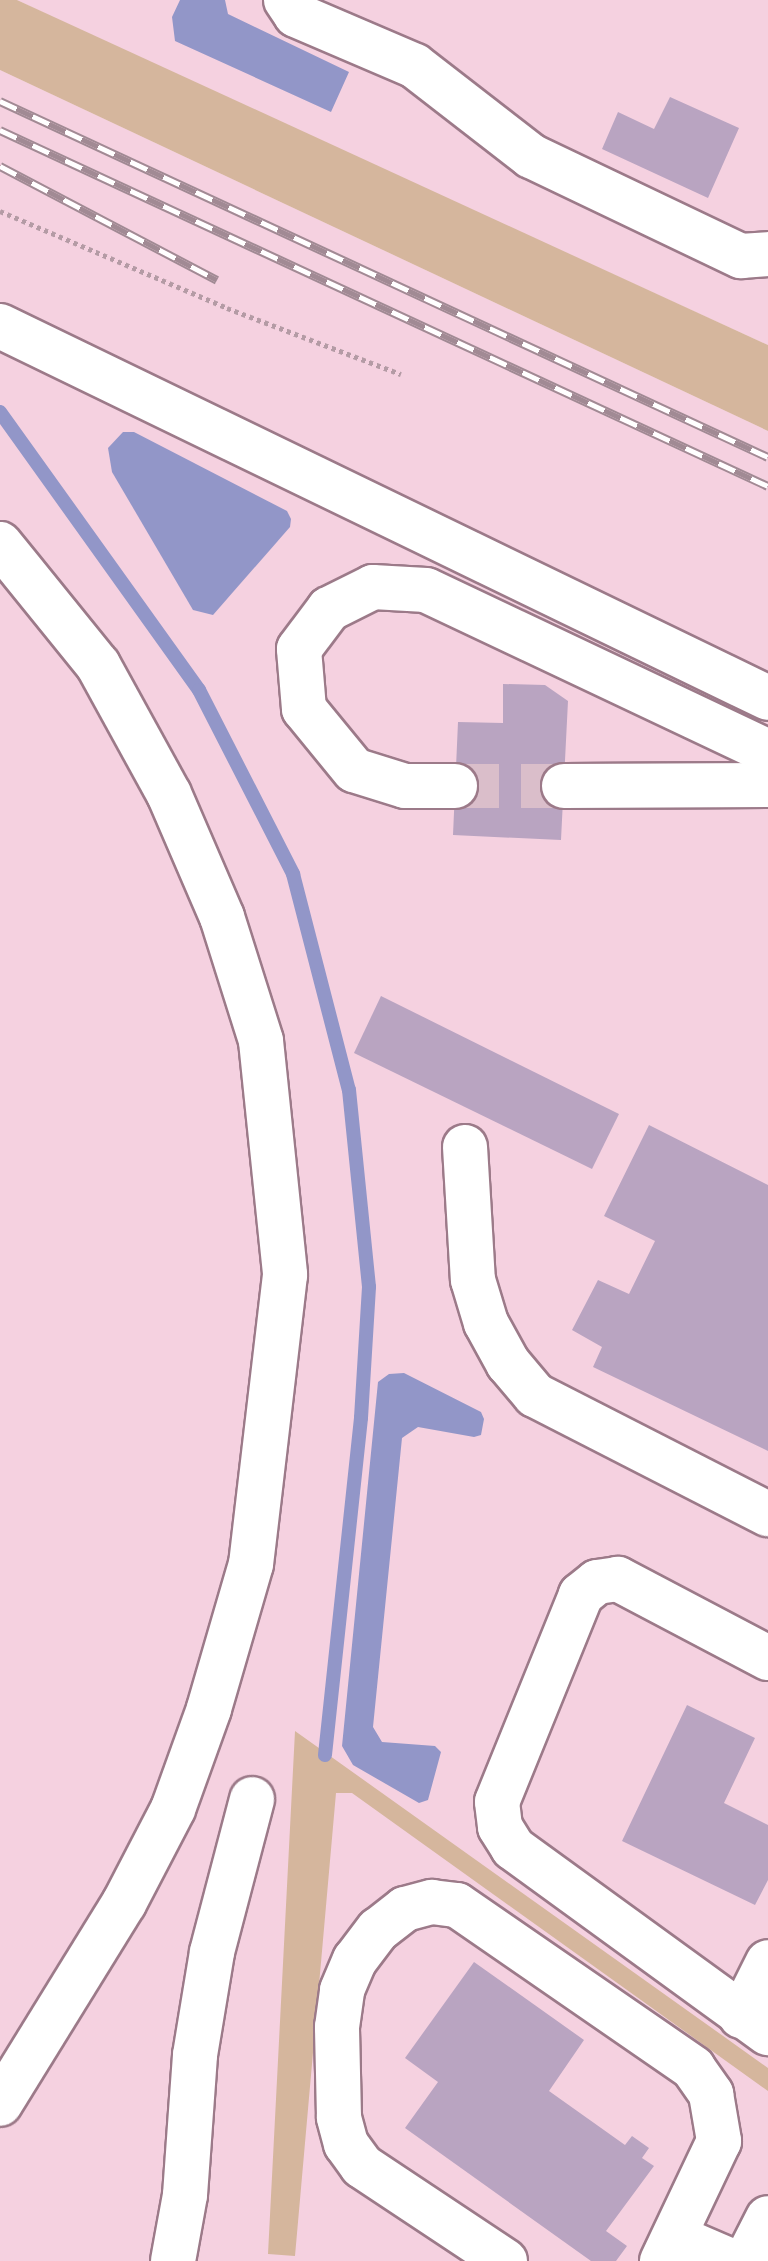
<!DOCTYPE html>
<html>
<head>
<meta charset="utf-8">
<style>
  body { margin:0 }
  #map { position:relative; width:768px; height:2261px; overflow:hidden; background:#ffe0ed; font-family:"Varela Round",sans-serif }
  div>[style] { position:absolute }
  .built>* { inset:0; background:#f5d1e0 }
  .green>* { inset:0; background:#d5b69d }
  .water>* { inset:0; background:#9296c8 }
  .stream>* { height:14px; margin:-7px; padding:0 7px; transform-origin:7px; border-radius:7px; background:#9296c8 }
  .building>* { inset:0; background:#b9a4c1 }
  .minor-tunnel>* { height:44px; margin-top:-22px; transform-origin:0; background:repeating-linear-gradient(90deg,#dabeca 0 44px,transparent 0 66px) }
  .path>* { height:5px; margin-top:-2.5px; transform-origin:0; background:repeating-linear-gradient(90deg,#b49ba5 0 4px,transparent 0 8px) }
  .roads { filter:drop-shadow(2px 0 #9c7a89) drop-shadow(-2px 0 #9c7a89) drop-shadow(0 2px #9c7a89) drop-shadow(0 -2px #9c7a89) }
  .minor>* { height:44px; margin:-22px; padding:0 22px; transform-origin:22px; border-radius:22px; background:#fff }
  .rail>* { height:9px; margin-top:-4.5px; transform-origin:0; background:repeating-linear-gradient(90deg,#fff 0 18px,#a18a94 0 36px); box-sizing:border-box; border-block:2px solid #a18a94 }
  span { translate:-50% -50%; white-space:nowrap; text-align:center; line-height:1.15; -webkit-text-stroke:8px #fff; paint-order:stroke }
</style>
</head>
<body>
<div id="map">
  <div class="built">
    <div style="clip-path:polygon(17px 0,768px 0,768px 345px,123px 51px)"></div>
    <div style="clip-path:polygon(0 70px,768px 431px,768px 2261px,0 2261px)"></div>
  </div>
  <div class="green">
    <div style="clip-path:polygon(0 0,17px 0,768px 345px,768px 431px,0 70px)"></div>
    <div style="clip-path:polygon(295px 1731px,768px 2068px,768px 2091px,352px 1793px,336px 1793px,295px 2256px,268px 2254px)"></div>
  </div>
  <div class="water">
    <div style="clip-path:polygon(180px 0,225px 0,228px 14px,349px 72px,331px 112px,175px 41px,172px 17px)"></div>
    <div style="clip-path:polygon(123px 432px,134px 432px,287px 511px,291px 519px,290px 527px,213px 615px,193px 610px,112px 472px,108px 448px)"></div>
    <div style="clip-path:polygon(404px 1373px,481px 1412px,484px 1419px,481px 1435px,474px 1437px,418px 1427px,402px 1438px,373px 1727px,382px 1742px,435px 1746px,441px 1752px,428px 1800px,419px 1803px,353px 1765px,342px 1746px,378px 1382px,389px 1374px)"></div>
  </div>
  <div class="stream">
    <div style="left:0;top:412px;width:342px;rotate:54.4deg"></div>
    <div style="left:199px;top:690px;width:207px;rotate:62.9deg"></div>
    <div style="left:293px;top:874px;width:223px;rotate:75.5deg"></div>
    <div style="left:349px;top:1090px;width:198px;rotate:84.2deg"></div>
    <div style="left:369px;top:1287px;width:131px;rotate:93.5deg"></div>
    <div style="left:361px;top:1418px;width:339px;rotate:96.1deg"></div>
  </div>
  <div class="building">
    <div style="clip-path:polygon(670px 97px,739px 128px,708px 198px,602px 149px,618px 112px,654px 129px)"></div>
    <div style="clip-path:polygon(503px 684px,545px 685px,568px 701px,561px 840px,453px 835px,458px 722px,503px 723px)"></div>
    <div style="clip-path:polygon(381px 996px,619px 1114px,592px 1169px,354px 1053px)"></div>
    <div style="clip-path:polygon(649px 1125px,768px 1185px,768px 1451px,593px 1367px,602px 1347px,572px 1330px,598px 1280px,629px 1294px,655px 1241px,604px 1216px)"></div>
    <div style="clip-path:polygon(687px 1705px,755px 1738px,724px 1803px,768px 1825px,768px 1880px,755px 1905px,622px 1841px)"></div>
    <div style="clip-path:polygon(474px 1962px,584px 2040px,549px 2091px,625px 2145px,632px 2136px,649px 2148px,642px 2158px,654px 2166px,606px 2231px,627px 2246px,616px 2261px,591px 2261px,405px 2128px,438px 2082px,405px 2058px)"></div>
  </div>
  <div class="minor-tunnel">
    <div style="left:455px;top:786px;width:109px"></div>
  </div>
  <div class="path">
    <div style="left:0;top:211px;width:247px;rotate:23.1deg"></div>
    <div style="left:227px;top:308px;width:186px;rotate:20.8deg"></div>
  </div>
  <div class="roads">
    <div class="minor">
      <div style="left:286px;top:0;width:18px;rotate:56deg"></div>
      <div style="left:296px;top:15px;width:129px;rotate:23.2deg"></div>
      <div style="left:415px;top:66px;width:147px;rotate:37.8deg"></div>
      <div style="left:531px;top:156px;width:233px;rotate:25.5deg"></div>
      <div style="left:741px;top:256px;width:27px;rotate:-4deg"></div>
      <div style="left:0;top:326px;width:853px;rotate:25.84deg"></div>
      <div style="left:0;top:544px;width:156px;rotate:51deg"></div>
      <div style="left:98px;top:665px;width:147px;rotate:61.2deg"></div>
      <div style="left:169px;top:794px;width:134px;rotate:66.7deg"></div>
      <div style="left:222px;top:917px;width:130px;rotate:72.5deg"></div>
      <div style="left:261px;top:1041px;width:235px;rotate:84.1deg"></div>
      <div style="left:285px;top:1275px;width:291px;rotate:96.7deg"></div>
      <div style="left:251px;top:1564px;width:151px;rotate:106.2deg"></div>
      <div style="left:209px;top:1709px;width:106px;rotate:109.8deg"></div>
      <div style="left:173px;top:1809px;width:106px;rotate:117.5deg"></div>
      <div style="left:124px;top:1903px;width:236px;rotate:121.7deg"></div>
      <div style="left:455px;top:786px;width:50px;rotate:180deg"></div>
      <div style="left:405px;top:786px;width:53px;rotate:-162.6deg"></div>
      <div style="left:354px;top:770px;width:79px;rotate:-129.3deg"></div>
      <div style="left:304px;top:709px;width:60px;rotate:-94.8deg"></div>
      <div style="left:299px;top:649px;width:50px;rotate:-53.1deg"></div>
      <div style="left:329px;top:609px;width:49px;rotate:-26.6deg"></div>
      <div style="left:373px;top:587px;width:53px;rotate:3.2deg"></div>
      <div style="left:426px;top:590px;width:378px;rotate:25.3deg"></div>
      <div style="left:564px;top:786px;width:204px;rotate:-0.3deg"></div>
      <div style="left:465px;top:1147px;width:133px;rotate:86.6deg"></div>
      <div style="left:473px;top:1280px;width:45px;rotate:73.2deg"></div>
      <div style="left:486px;top:1323px;width:46px;rotate:61.2deg"></div>
      <div style="left:508px;top:1363px;width:42px;rotate:49.8deg"></div>
      <div style="left:535px;top:1395px;width:262px;rotate:27.1deg"></div>
      <div style="left:768px;top:1658px;width:170px;rotate:-152.2deg"></div>
      <div style="left:618px;top:1579px;width:21px;rotate:172deg"></div>
      <div style="left:597px;top:1582px;width:21px;rotate:141deg"></div>
      <div style="left:581px;top:1595px;width:223px;rotate:112.1deg"></div>
      <div style="left:497px;top:1802px;width:25px;rotate:83deg"></div>
      <div style="left:500px;top:1827px;width:25px;rotate:58deg"></div>
      <div style="left:513px;top:1848px;width:315px;rotate:36deg"></div>
      <div style="left:741px;top:2016px;width:60px;rotate:-63.4deg"></div>
      <div style="left:675px;top:2237px;width:61px;rotate:23.2deg"></div>
      <div style="left:173px;top:2261px;width:67px;rotate:-79.7deg"></div>
      <div style="left:185px;top:2195px;width:140px;rotate:-85.9deg"></div>
      <div style="left:195px;top:2055px;width:104px;rotate:-80.6deg"></div>
      <div style="left:212px;top:1952px;width:158px;rotate:-75.3deg"></div>
      <div style="left:505px;top:2261px;width:172px;rotate:-146.4deg"></div>
      <div style="left:362px;top:2166px;width:27px;rotate:-126deg"></div>
      <div style="left:346px;top:2144px;width:28px;rotate:-105deg"></div>
      <div style="left:339px;top:2117px;width:90px;rotate:-91.3deg"></div>
      <div style="left:337px;top:2027px;width:37px;rotate:-82deg"></div>
      <div style="left:342px;top:1990px;width:33px;rotate:-67deg"></div>
      <div style="left:355px;top:1960px;width:38px;rotate:-53deg"></div>
      <div style="left:378px;top:1930px;width:34px;rotate:-38deg"></div>
      <div style="left:405px;top:1909px;width:28px;rotate:-15deg"></div>
      <div style="left:432px;top:1902px;width:25px;rotate:7deg"></div>
      <div style="left:457px;top:1905px;width:287px;rotate:34.6deg"></div>
      <div style="left:693px;top:2068px;width:32px;rotate:55deg"></div>
      <div style="left:711px;top:2094px;width:48px;rotate:80.3deg"></div>
      <div style="left:719px;top:2141px;width:133px;rotate:115.4deg"></div>
      <div style="left:746px;top:2261px;width:48px;rotate:-62.9deg"></div>
    </div>
  </div>
  <div class="rail">
    <div style="left:0;top:101px;width:846px;rotate:24.87deg"></div>
    <div style="left:0;top:130px;width:846px;rotate:24.87deg"></div>
    <div style="left:0;top:166px;width:245px;rotate:27.7deg"></div>
  </div>
</div>
</body>
</html>
